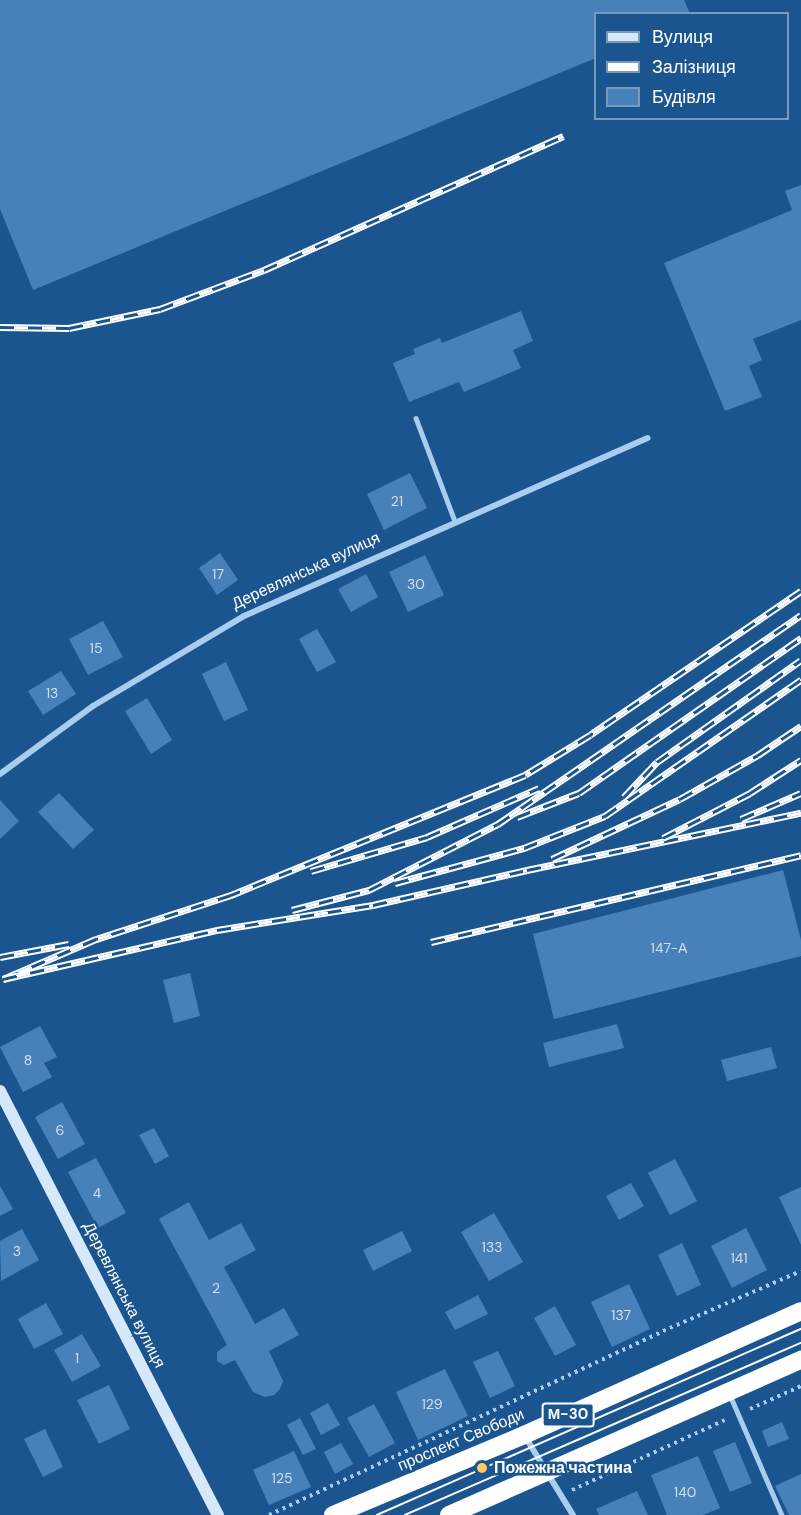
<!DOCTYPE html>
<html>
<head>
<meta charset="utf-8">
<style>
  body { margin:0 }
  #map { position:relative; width:801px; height:1515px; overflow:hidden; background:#1b5590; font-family:"DM Sans",sans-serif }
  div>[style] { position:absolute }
  .building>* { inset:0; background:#4881b9 }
  .path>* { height:4px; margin-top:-2px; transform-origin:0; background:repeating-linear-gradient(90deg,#a9cdee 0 3px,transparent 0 7.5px) }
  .lane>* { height:4.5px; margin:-2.25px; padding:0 2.25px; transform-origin:2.25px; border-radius:2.25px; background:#a9cdee }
  .street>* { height:6px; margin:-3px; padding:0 3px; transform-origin:3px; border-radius:3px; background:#a9cdee }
  .secondary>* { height:12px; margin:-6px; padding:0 6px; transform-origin:6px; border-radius:6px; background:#d6e8fa }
  .highway>* { height:18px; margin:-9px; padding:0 9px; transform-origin:9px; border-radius:9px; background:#fff }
  .tram>* { height:1.5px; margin:-0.75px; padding:0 0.75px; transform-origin:0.75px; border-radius:0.75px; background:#fff }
  .rail>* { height:7px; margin-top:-3.5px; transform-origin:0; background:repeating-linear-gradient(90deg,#1b5590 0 14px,#fff 0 28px); box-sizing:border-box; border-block:2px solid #fff }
  .dots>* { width:16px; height:16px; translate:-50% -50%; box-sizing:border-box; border:3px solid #1b5590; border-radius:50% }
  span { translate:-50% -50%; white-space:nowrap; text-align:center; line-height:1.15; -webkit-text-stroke:5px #1b5590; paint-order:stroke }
  .number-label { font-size:14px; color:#d1e0ee }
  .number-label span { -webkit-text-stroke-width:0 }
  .shield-label span { padding:2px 4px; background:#1b5590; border:2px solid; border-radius:4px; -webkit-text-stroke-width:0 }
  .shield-label { font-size:15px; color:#fff; font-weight:700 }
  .street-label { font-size:16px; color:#fff }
  .poi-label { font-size:16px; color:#fff; font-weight:700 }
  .left { translate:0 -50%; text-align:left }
  .legend { position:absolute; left:594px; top:12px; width:195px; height:108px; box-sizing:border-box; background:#1b5590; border:2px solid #7699bc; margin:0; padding:8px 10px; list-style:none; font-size:18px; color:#fff }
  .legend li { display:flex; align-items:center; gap:12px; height:30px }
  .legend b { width:30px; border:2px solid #7699bc }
</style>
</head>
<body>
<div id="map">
  <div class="building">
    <div style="clip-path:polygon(0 0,684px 0,690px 14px,596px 14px,596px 58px,33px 290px,0 209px)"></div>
    <div style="clip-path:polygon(801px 185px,801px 320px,753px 339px,762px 360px,749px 366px,762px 397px,725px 411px,664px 263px,792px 210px,785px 191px)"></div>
    <div style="clip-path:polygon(521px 311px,533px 341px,513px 350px,521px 368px,464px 392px,459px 382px,409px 402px,393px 363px,415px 354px,413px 349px,440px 338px,442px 343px)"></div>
    <div style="clip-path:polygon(410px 473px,427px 508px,384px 530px,367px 494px)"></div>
    <div style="clip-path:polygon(220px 553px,238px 580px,217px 595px,199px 568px)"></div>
    <div style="clip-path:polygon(425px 555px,444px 595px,408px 612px,389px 572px)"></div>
    <div style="clip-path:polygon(366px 574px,378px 597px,351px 612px,338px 589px)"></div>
    <div style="clip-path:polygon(103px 621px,123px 657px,88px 675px,69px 639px)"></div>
    <div style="clip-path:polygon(317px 629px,336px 662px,317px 672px,299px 639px)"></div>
    <div style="clip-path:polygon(226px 662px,248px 710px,224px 721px,202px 674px)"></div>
    <div style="clip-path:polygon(61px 671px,76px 694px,43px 715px,28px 691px)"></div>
    <div style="clip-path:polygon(147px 698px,172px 740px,151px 754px,125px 711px)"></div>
    <div style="clip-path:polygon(59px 793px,94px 830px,73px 849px,38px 812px)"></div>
    <div style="clip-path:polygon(0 800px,19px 821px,0 839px)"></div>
    <div style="clip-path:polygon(783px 870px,801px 940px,801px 956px,554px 1019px,533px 934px)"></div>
    <div style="clip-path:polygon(190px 973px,200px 1016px,174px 1023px,163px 980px)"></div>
    <div style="clip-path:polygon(617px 1024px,624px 1048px,549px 1067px,543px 1043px)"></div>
    <div style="clip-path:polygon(40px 1026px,57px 1057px,44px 1063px,52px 1077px,23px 1092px,0 1047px)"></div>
    <div style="clip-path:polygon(771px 1047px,777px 1068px,727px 1081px,721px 1060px)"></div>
    <div style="clip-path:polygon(62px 1102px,85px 1144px,58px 1159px,35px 1117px)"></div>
    <div style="clip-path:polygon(154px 1128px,169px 1156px,155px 1164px,139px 1135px)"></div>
    <div style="clip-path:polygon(96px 1158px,126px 1213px,98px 1228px,68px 1172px)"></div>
    <div style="clip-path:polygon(675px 1159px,697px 1201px,670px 1215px,648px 1173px)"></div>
    <div style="clip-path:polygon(631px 1183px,644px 1206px,619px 1220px,606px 1196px)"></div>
    <div style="clip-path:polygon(0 1186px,13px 1209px,0 1216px)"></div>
    <div style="clip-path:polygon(801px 1187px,801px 1245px,779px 1197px)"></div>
    <div style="clip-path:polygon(189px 1202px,209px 1240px,241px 1223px,256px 1250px,224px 1267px,255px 1324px,284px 1308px,299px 1335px,269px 1351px,283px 1381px,280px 1389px,274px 1395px,265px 1397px,253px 1392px,235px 1360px,224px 1365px,217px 1361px,217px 1352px,227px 1345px,159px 1219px)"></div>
    <div style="clip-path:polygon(494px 1213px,523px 1262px,489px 1281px,461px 1232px)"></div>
    <div style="clip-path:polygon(746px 1228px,767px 1270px,732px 1288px,711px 1246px)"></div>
    <div style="clip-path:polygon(22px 1229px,39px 1260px,1px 1281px,0 1241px)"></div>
    <div style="clip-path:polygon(402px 1231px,412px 1251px,373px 1271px,363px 1250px)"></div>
    <div style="clip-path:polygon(682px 1243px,701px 1285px,677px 1296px,658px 1255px)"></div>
    <div style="clip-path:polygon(629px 1284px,650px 1329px,612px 1347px,591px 1302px)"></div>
    <div style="clip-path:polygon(478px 1295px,488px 1314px,455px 1330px,445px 1312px)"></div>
    <div style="clip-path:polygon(46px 1303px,63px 1334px,34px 1349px,18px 1319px)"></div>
    <div style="clip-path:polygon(555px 1306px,576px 1345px,555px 1356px,534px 1318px)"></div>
    <div style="clip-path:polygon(82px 1334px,101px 1366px,72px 1382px,54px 1350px)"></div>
    <div style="clip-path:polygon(498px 1351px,515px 1386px,490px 1398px,473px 1362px)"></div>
    <div style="clip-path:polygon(445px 1369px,468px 1416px,418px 1440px,396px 1392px)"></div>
    <div style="clip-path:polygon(109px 1385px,130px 1429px,99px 1444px,77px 1400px)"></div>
    <div style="clip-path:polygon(328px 1403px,340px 1425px,321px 1435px,310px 1413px)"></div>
    <div style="clip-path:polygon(374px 1404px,395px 1443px,369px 1457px,347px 1418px)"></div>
    <div style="clip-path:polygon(300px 1418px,316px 1449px,303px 1455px,287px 1425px)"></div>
    <div style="clip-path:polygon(782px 1422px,789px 1439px,768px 1447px,762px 1431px)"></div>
    <div style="clip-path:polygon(45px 1429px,63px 1467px,43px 1477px,24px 1439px)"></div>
    <div style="clip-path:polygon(735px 1442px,752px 1483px,730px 1492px,713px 1451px)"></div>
    <div style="clip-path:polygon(341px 1443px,353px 1464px,335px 1474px,324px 1452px)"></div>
    <div style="clip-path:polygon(294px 1451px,311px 1487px,269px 1505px,253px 1470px)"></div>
    <div style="clip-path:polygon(698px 1456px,720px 1508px,703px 1515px,667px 1515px,651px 1475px)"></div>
    <div style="clip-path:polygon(801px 1474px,801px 1515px,789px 1515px,775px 1486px)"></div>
    <div style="clip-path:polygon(637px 1491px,648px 1515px,599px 1515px,596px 1509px)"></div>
  </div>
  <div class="path">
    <div style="left:750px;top:1409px;width:56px;rotate:-24.3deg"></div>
    <div style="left:572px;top:1490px;width:170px;rotate:-24.6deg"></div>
    <div style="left:269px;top:1515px;width:435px;rotate:-25deg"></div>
    <div style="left:663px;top:1331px;width:150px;rotate:-23.5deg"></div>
  </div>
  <div class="lane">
    <div style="left:416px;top:418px;width:110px;rotate:69.3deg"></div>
    <div style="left:730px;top:1395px;width:131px;rotate:66.6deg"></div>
  </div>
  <div class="street">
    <div style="left:0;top:774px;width:115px;rotate:-36.2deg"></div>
    <div style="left:93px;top:706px;width:176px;rotate:-30.8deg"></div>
    <div style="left:244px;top:616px;width:441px;rotate:-23.8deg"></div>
    <div style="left:526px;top:1438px;width:90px;rotate:58.6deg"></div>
  </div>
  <div class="secondary">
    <div style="left:0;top:1091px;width:477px;rotate:62.8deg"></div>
  </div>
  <div class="highway">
    <div style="left:333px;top:1515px;width:207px;rotate:-22.7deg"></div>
    <div style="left:524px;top:1435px;width:303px;rotate:-24.1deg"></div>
    <div style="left:449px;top:1515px;width:385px;rotate:-23.8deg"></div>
  </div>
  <div class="tram">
    <div style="left:377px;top:1515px;width:463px;rotate:-23.7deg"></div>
    <div style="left:405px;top:1515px;width:432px;rotate:-23.5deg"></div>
  </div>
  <div class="rail">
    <div style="left:0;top:327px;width:69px;rotate:0.8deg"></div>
    <div style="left:69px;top:328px;width:93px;rotate:-11.8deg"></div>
    <div style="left:160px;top:309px;width:111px;rotate:-20.6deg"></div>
    <div style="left:264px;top:270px;width:328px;rotate:-24.1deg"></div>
    <div style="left:801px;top:591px;width:255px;rotate:145.7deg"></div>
    <div style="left:590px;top:735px;width:76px;rotate:148.4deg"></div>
    <div style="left:525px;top:775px;width:318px;rotate:157.8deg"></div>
    <div style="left:231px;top:895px;width:142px;rotate:161.9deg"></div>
    <div style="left:96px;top:939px;width:101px;rotate:156.7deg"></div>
    <div style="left:3px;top:979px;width:220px;rotate:-12.9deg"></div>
    <div style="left:217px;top:930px;width:158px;rotate:-9.1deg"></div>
    <div style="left:373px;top:905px;width:158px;rotate:-12.8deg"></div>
    <div style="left:527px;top:870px;width:280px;rotate:-11.8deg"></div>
    <div style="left:624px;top:797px;width:48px;rotate:-46.7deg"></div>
    <div style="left:657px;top:762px;width:176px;rotate:-35.3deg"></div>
    <div style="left:517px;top:817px;width:66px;rotate:-21.2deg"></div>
    <div style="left:579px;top:793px;width:271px;rotate:-34.9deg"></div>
    <div style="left:741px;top:819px;width:65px;rotate:-23.4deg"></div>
    <div style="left:663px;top:838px;width:98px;rotate:-27.3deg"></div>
    <div style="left:750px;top:793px;width:61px;rotate:-32.9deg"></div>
    <div style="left:552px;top:859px;width:141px;rotate:-25.1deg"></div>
    <div style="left:680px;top:799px;width:90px;rotate:-29.4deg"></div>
    <div style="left:758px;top:755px;width:52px;rotate:-34deg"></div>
    <div style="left:311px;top:871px;width:121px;rotate:-16.3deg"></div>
    <div style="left:427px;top:837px;width:122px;rotate:-23.6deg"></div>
    <div style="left:395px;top:883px;width:134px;rotate:-15.2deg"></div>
    <div style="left:524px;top:848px;width:87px;rotate:-21.6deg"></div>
    <div style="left:605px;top:816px;width:239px;rotate:-34.8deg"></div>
    <div style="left:292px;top:910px;width:80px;rotate:-14.6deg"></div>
    <div style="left:369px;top:890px;width:145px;rotate:-27.1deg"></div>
    <div style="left:498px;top:824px;width:368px;rotate:-34.6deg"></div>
    <div style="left:431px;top:942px;width:380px;rotate:-13.2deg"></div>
    <div style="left:0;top:957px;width:70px;rotate:-10.7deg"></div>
  </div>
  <div class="dots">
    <div style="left:482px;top:1468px;background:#ffc966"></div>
  </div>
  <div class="number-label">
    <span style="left:397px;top:501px">21</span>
    <span style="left:218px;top:574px">17</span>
    <span style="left:416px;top:584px">30</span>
    <span style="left:96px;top:648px">15</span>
    <span style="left:52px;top:693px">13</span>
    <span style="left:669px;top:948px">147-А</span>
    <span style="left:28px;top:1060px">8</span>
    <span style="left:60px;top:1130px">6</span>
    <span style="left:97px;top:1193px">4</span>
    <span style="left:492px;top:1247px">133</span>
    <span style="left:17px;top:1251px">3</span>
    <span style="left:739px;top:1258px">141</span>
    <span style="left:216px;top:1288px">2</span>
    <span style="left:621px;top:1315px">137</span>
    <span style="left:77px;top:1358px">1</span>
    <span style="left:432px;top:1404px">129</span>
    <span style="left:282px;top:1478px">125</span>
    <span style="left:685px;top:1492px">140</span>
  </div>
  <div class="shield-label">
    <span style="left:568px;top:1415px">М-30</span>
  </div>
  <div class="street-label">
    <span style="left:306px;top:571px;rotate:-25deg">Деревлянська вулиця</span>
    <span style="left:124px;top:1295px;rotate:63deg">Деревлянська вулиця</span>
    <span style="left:461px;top:1440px;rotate:-23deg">проспект Свободи</span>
  </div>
  <div class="poi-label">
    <span class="left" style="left:494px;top:1468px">Пожежна частина</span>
  </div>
  <ul class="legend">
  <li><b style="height:8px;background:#d6e8fa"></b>Вулиця</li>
  <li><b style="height:8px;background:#fff"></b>Залізниця</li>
  <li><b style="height:16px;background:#4881b9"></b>Будівля</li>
  </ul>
</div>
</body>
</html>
